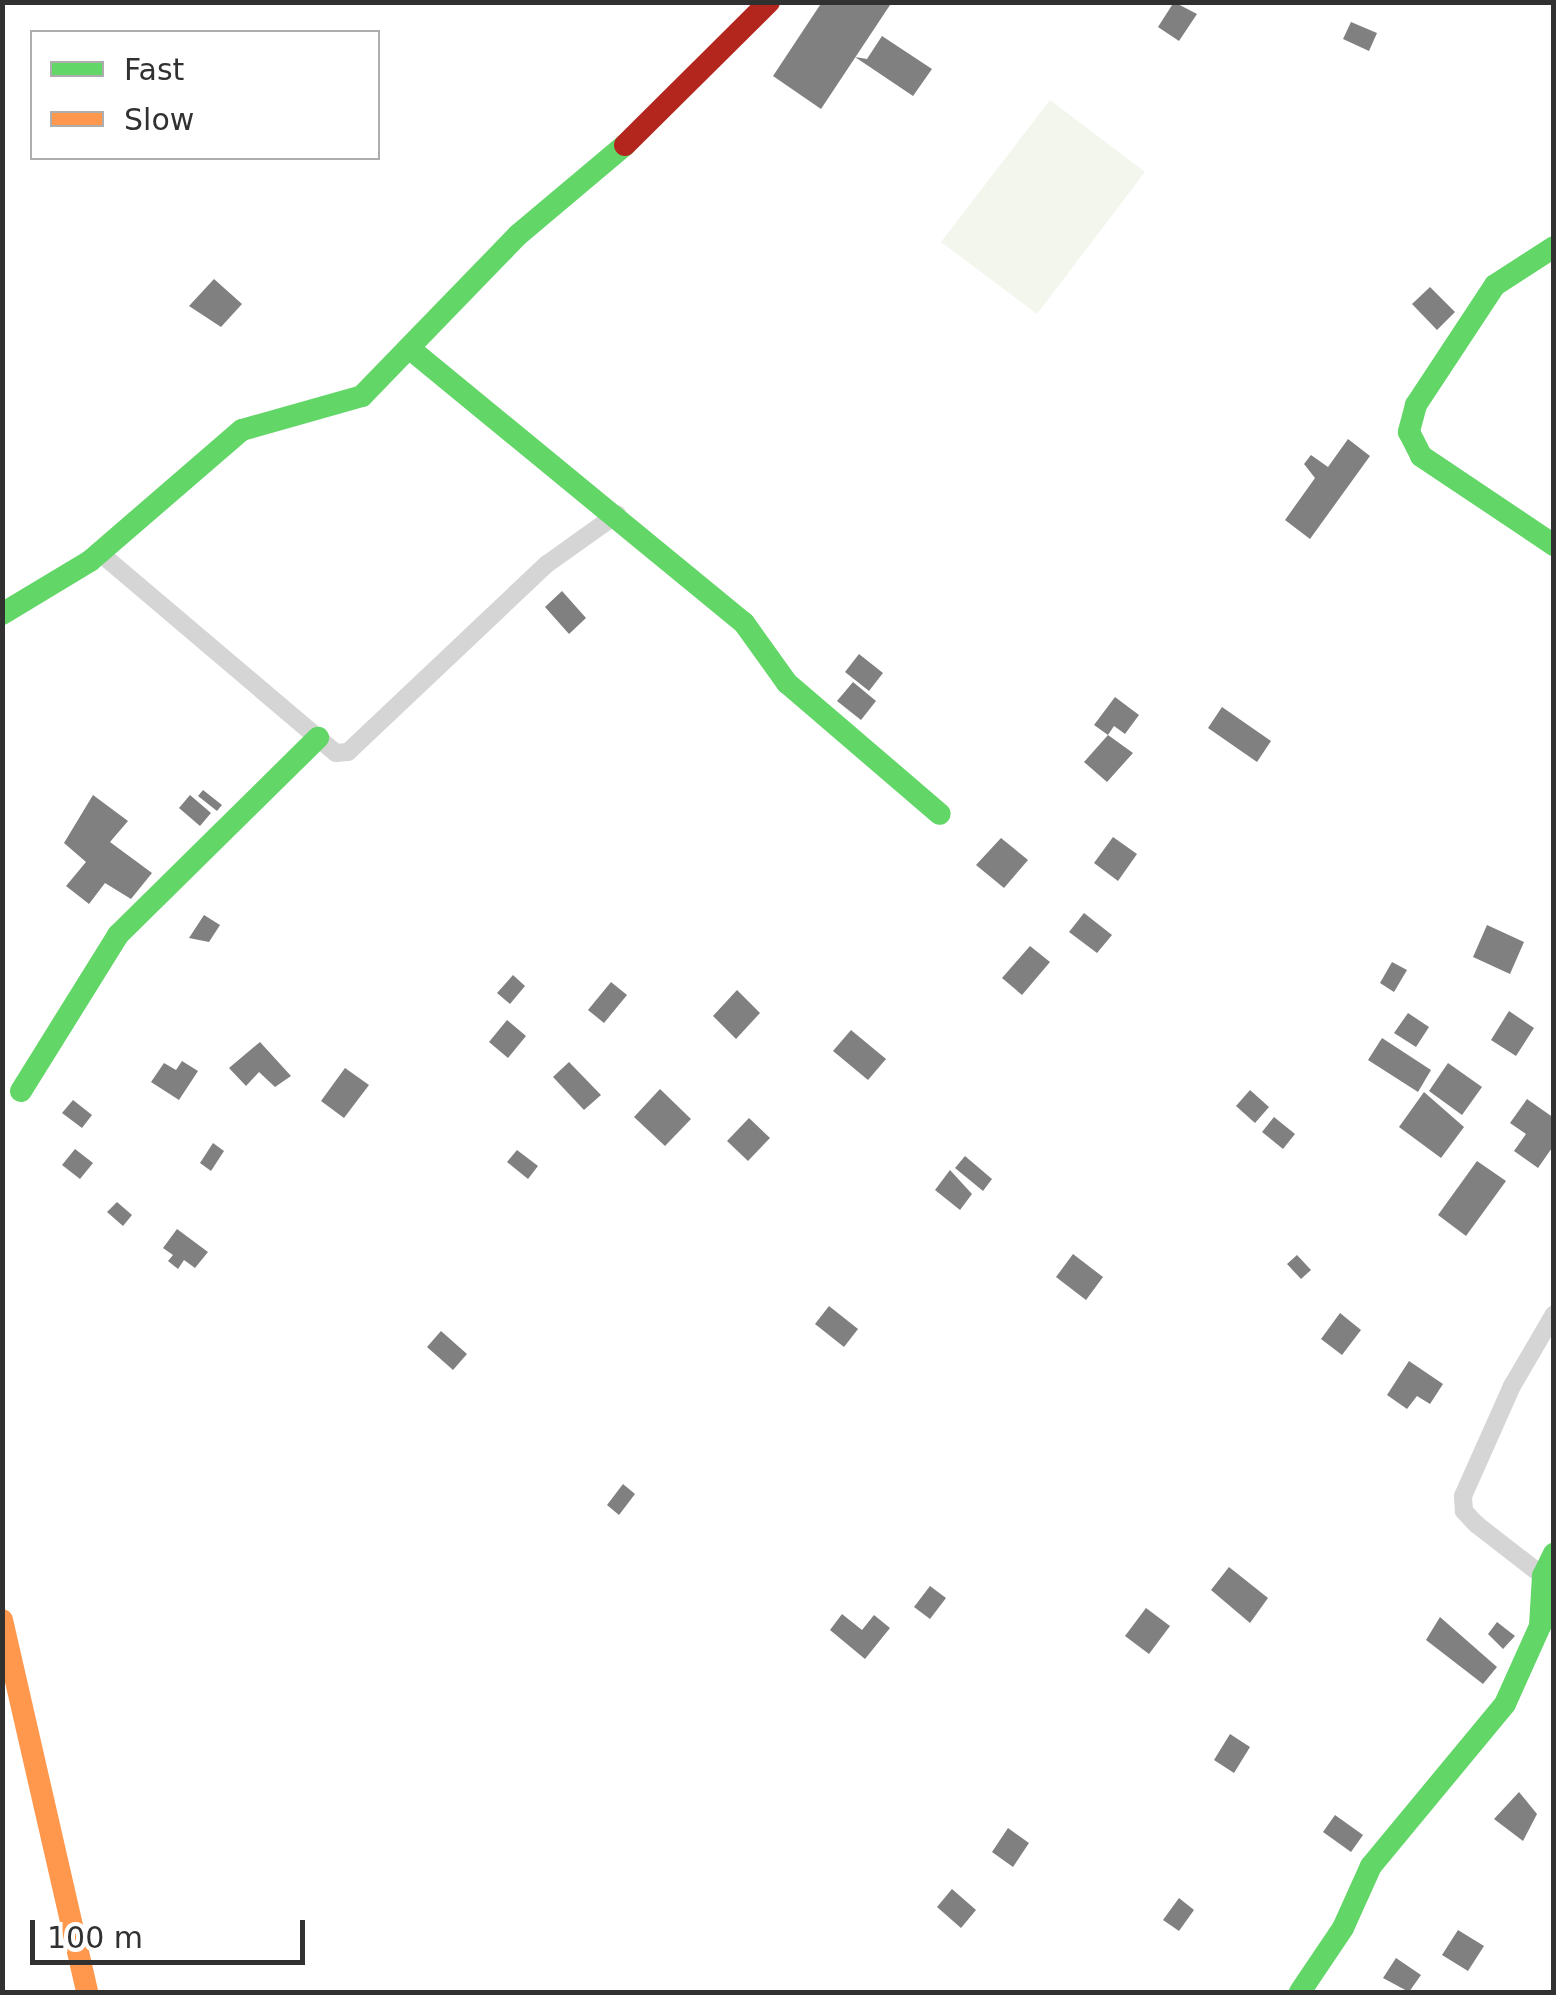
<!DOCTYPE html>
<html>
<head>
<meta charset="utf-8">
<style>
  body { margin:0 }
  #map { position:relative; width:1556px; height:1995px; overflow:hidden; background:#fff; font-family:"DejaVu Sans",sans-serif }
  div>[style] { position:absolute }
  .green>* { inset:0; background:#f2f6ed }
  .building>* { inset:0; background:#808080 }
  .street>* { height:18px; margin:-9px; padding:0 9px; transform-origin:9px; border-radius:9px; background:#d5d5d5 }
  .fast>* { height:22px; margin:-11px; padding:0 11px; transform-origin:11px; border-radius:11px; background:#63d668 }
  .slow>* { height:22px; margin:-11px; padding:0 11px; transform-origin:11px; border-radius:11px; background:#ff974d }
  .jam>* { height:22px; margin:-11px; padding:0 11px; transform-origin:11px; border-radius:11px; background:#b3261e }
  span { translate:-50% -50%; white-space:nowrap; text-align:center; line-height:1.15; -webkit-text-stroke:10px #fff; paint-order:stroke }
  .frame { position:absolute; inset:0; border:5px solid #313131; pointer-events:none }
  .legend { position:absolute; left:30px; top:30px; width:350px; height:130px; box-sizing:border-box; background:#fff; border:2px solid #adadad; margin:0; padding:12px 18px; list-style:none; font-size:30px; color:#313131 }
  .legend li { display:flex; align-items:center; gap:20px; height:50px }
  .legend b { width:50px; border:2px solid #adadad }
  .scale { position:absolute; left:30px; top:1920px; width:275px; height:45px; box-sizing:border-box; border:5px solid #313131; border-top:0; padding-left:12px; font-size:30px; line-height:35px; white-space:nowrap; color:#313131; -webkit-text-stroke:8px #fff; paint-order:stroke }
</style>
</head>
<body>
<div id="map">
  <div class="green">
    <div style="clip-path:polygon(1050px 100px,1145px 172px,1037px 314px,941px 242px)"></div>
  </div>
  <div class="building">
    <div style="clip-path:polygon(822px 2px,892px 2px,821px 109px,773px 76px)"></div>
    <div style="clip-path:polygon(1174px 2px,1197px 14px,1179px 41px,1158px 27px)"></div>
    <div style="clip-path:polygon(1351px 22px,1377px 33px,1369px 51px,1343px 39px)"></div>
    <div style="clip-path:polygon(882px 36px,932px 69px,913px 96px,855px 57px,867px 59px)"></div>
    <div style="clip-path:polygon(214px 279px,242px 304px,221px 327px,189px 306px)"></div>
    <div style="clip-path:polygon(1430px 287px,1455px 312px,1437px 330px,1412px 304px)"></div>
    <div style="clip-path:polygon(1348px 439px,1370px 456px,1310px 539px,1285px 520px,1315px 478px,1304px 464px,1311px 455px,1328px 467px)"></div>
    <div style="clip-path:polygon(562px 591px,586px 618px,569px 634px,545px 607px)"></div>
    <div style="clip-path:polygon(859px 654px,883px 673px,869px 691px,845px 672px)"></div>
    <div style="clip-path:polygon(853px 682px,876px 701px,861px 720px,837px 701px)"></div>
    <div style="clip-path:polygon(1115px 697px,1139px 715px,1125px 734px,1114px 726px,1108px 735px,1133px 753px,1107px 782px,1084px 762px,1108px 735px,1094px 725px)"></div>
    <div style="clip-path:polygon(1222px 707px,1271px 741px,1257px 762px,1208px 728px)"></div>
    <div style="clip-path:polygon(203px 790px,222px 805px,217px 811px,198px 796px)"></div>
    <div style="clip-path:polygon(93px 795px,128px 821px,110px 842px,152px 873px,131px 899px,105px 883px,89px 904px,66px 886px,86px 862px,64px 843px)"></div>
    <div style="clip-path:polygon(190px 795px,211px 813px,200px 826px,179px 808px)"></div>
    <div style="clip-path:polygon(1113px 837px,1137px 854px,1118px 881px,1094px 863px)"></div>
    <div style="clip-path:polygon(1001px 838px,1028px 860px,1004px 888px,976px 865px)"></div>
    <div style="clip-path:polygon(1084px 913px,1112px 935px,1097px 953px,1069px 932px)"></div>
    <div style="clip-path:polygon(204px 915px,220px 925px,209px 942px,189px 938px)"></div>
    <div style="clip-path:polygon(1487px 925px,1524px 942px,1510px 974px,1473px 957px)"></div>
    <div style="clip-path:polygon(1030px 946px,1050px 962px,1022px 995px,1002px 978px)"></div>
    <div style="clip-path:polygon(1392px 962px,1407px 970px,1394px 992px,1380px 983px)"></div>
    <div style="clip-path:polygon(513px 975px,525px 986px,510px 1004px,497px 993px)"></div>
    <div style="clip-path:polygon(611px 982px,627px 995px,604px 1023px,588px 1010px)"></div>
    <div style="clip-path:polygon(737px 990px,760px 1013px,736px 1039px,713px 1016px)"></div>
    <div style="clip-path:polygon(1509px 1011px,1534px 1028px,1516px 1056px,1491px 1040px)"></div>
    <div style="clip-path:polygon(1408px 1013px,1429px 1027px,1416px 1047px,1394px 1033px)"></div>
    <div style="clip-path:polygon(507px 1020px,526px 1036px,508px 1058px,489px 1042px)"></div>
    <div style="clip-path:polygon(851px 1030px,886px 1059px,868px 1080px,833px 1051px)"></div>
    <div style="clip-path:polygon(1382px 1038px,1431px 1070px,1418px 1092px,1368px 1060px)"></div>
    <div style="clip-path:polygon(260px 1042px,291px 1076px,275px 1087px,259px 1072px,246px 1086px,229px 1068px)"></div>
    <div style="clip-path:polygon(182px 1061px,198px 1071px,179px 1100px,151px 1082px,164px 1063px,176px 1070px)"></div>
    <div style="clip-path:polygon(569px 1062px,601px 1095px,584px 1110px,553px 1077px)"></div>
    <div style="clip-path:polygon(1448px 1063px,1482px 1087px,1462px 1115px,1429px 1091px)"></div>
    <div style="clip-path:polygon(345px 1068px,369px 1085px,344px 1118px,321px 1101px)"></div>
    <div style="clip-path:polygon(660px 1089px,691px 1119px,665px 1146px,634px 1117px)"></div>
    <div style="clip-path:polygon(1250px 1090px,1269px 1107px,1255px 1123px,1236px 1106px)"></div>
    <div style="clip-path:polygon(1424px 1092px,1464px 1127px,1441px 1158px,1399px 1127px)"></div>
    <div style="clip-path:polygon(1527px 1099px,1554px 1118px,1554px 1145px,1538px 1168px,1514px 1151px,1526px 1134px,1510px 1123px)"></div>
    <div style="clip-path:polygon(73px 1100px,92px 1115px,82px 1128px,62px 1113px)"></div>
    <div style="clip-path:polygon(1274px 1117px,1295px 1134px,1283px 1149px,1262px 1132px)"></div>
    <div style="clip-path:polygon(749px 1118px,770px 1138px,748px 1161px,727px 1141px)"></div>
    <div style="clip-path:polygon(213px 1143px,224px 1151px,211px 1171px,200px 1163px)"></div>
    <div style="clip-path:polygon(75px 1149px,93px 1163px,80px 1179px,62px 1165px)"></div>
    <div style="clip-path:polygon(517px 1150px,538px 1166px,528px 1179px,507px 1162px)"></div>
    <div style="clip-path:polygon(965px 1156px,992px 1179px,983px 1191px,955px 1168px)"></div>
    <div style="clip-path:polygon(1477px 1161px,1506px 1181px,1466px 1236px,1438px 1215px)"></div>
    <div style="clip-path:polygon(950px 1170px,972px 1194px,960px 1210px,935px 1190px)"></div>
    <div style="clip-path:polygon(117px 1202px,132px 1215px,123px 1226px,107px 1212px)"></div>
    <div style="clip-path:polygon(177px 1229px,208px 1252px,195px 1268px,184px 1260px,178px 1269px,168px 1261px,173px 1255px,163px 1248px)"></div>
    <div style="clip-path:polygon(1073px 1254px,1103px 1277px,1086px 1300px,1056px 1277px)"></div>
    <div style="clip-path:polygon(1297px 1255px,1311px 1270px,1301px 1279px,1287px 1264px)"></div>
    <div style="clip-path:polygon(829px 1306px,858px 1329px,844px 1347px,815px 1324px)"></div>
    <div style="clip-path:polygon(1340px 1313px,1361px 1330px,1342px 1355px,1321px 1339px)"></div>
    <div style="clip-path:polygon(441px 1331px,467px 1354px,453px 1370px,427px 1347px)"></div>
    <div style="clip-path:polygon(1409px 1361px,1443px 1384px,1430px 1404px,1417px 1396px,1407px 1409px,1387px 1395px)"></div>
    <div style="clip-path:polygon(623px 1484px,635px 1494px,619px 1515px,607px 1505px)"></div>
    <div style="clip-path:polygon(1229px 1567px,1268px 1598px,1250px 1623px,1211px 1590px)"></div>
    <div style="clip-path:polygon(930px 1586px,946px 1598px,930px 1619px,914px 1607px)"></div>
    <div style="clip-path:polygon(1146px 1608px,1170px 1626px,1149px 1654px,1125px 1636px)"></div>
    <div style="clip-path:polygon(842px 1614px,862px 1630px,874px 1615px,890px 1628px,865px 1659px,830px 1630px)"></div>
    <div style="clip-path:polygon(1440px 1617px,1497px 1667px,1483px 1684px,1426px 1640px)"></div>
    <div style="clip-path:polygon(1497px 1622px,1515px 1636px,1503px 1649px,1488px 1634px)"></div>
    <div style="clip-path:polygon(1230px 1734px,1250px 1747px,1234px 1773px,1214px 1760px)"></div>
    <div style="clip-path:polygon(1519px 1792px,1537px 1814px,1523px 1841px,1494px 1819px)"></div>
    <div style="clip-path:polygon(1335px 1815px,1363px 1835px,1351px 1852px,1323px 1832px)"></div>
    <div style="clip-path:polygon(1008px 1828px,1029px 1843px,1013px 1867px,992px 1852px)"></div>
    <div style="clip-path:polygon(952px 1889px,976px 1910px,961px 1928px,937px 1907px)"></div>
    <div style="clip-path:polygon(1179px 1898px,1194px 1910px,1179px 1931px,1163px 1920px)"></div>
    <div style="clip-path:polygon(1458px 1930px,1484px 1946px,1468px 1971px,1442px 1955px)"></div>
    <div style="clip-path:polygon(1396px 1958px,1421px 1975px,1409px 1992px,1383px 1978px)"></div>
  </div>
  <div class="street">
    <div style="left:100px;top:553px;width:309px;rotate:40.3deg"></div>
    <div style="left:336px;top:753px;width:12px;rotate:-5deg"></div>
    <div style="left:348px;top:752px;width:274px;rotate:-43.4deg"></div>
    <div style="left:547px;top:564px;width:86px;rotate:-35.5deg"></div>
    <div style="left:1543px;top:1576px;width:85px;rotate:-142.2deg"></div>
    <div style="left:1476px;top:1524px;width:18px;rotate:-133deg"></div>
    <div style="left:1464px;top:1511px;width:15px;rotate:-94deg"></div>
    <div style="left:1463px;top:1496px;width:120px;rotate:-66deg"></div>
    <div style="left:1512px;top:1386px;width:83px;rotate:-59.7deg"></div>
  </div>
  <div class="fast">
    <div style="left:1554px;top:247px;width:70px;rotate:147.2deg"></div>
    <div style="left:1495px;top:285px;width:144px;rotate:123.4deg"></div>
    <div style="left:1416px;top:405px;width:28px;rotate:105deg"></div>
    <div style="left:1409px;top:432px;width:27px;rotate:63deg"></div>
    <div style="left:1421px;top:456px;width:160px;rotate:33.8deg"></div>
    <div style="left:409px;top:348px;width:433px;rotate:39.4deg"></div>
    <div style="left:744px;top:623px;width:74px;rotate:54.4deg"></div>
    <div style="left:787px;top:683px;width:201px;rotate:40.6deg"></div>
    <div style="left:2px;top:614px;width:103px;rotate:-31.1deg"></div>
    <div style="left:90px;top:561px;width:201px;rotate:-40.8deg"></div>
    <div style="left:242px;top:430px;width:125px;rotate:-15.8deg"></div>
    <div style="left:362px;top:396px;width:224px;rotate:-45.9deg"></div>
    <div style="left:518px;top:235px;width:140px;rotate:-40.1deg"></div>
    <div style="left:21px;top:1091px;width:184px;rotate:-58.1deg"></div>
    <div style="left:118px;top:935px;width:281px;rotate:-44.6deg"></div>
    <div style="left:1300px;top:1992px;width:77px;rotate:-56.1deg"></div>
    <div style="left:1343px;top:1928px;width:68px;rotate:-65.7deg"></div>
    <div style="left:1371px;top:1866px;width:210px;rotate:-50.4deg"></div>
    <div style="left:1505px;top:1704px;width:85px;rotate:-65.8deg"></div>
    <div style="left:1540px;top:1626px;width:50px;rotate:-86.6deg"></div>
    <div style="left:1543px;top:1576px;width:25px;rotate:-64deg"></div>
  </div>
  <div class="slow">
    <div style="left:2px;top:1620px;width:382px;rotate:77.1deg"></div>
  </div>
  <div class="jam">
    <div style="left:625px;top:145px;width:203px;rotate:-44.8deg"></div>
  </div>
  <div class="frame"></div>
  <ul class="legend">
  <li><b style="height:12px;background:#63d668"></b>Fast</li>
  <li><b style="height:12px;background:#ff974d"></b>Slow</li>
  </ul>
  <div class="scale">100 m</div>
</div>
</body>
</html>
